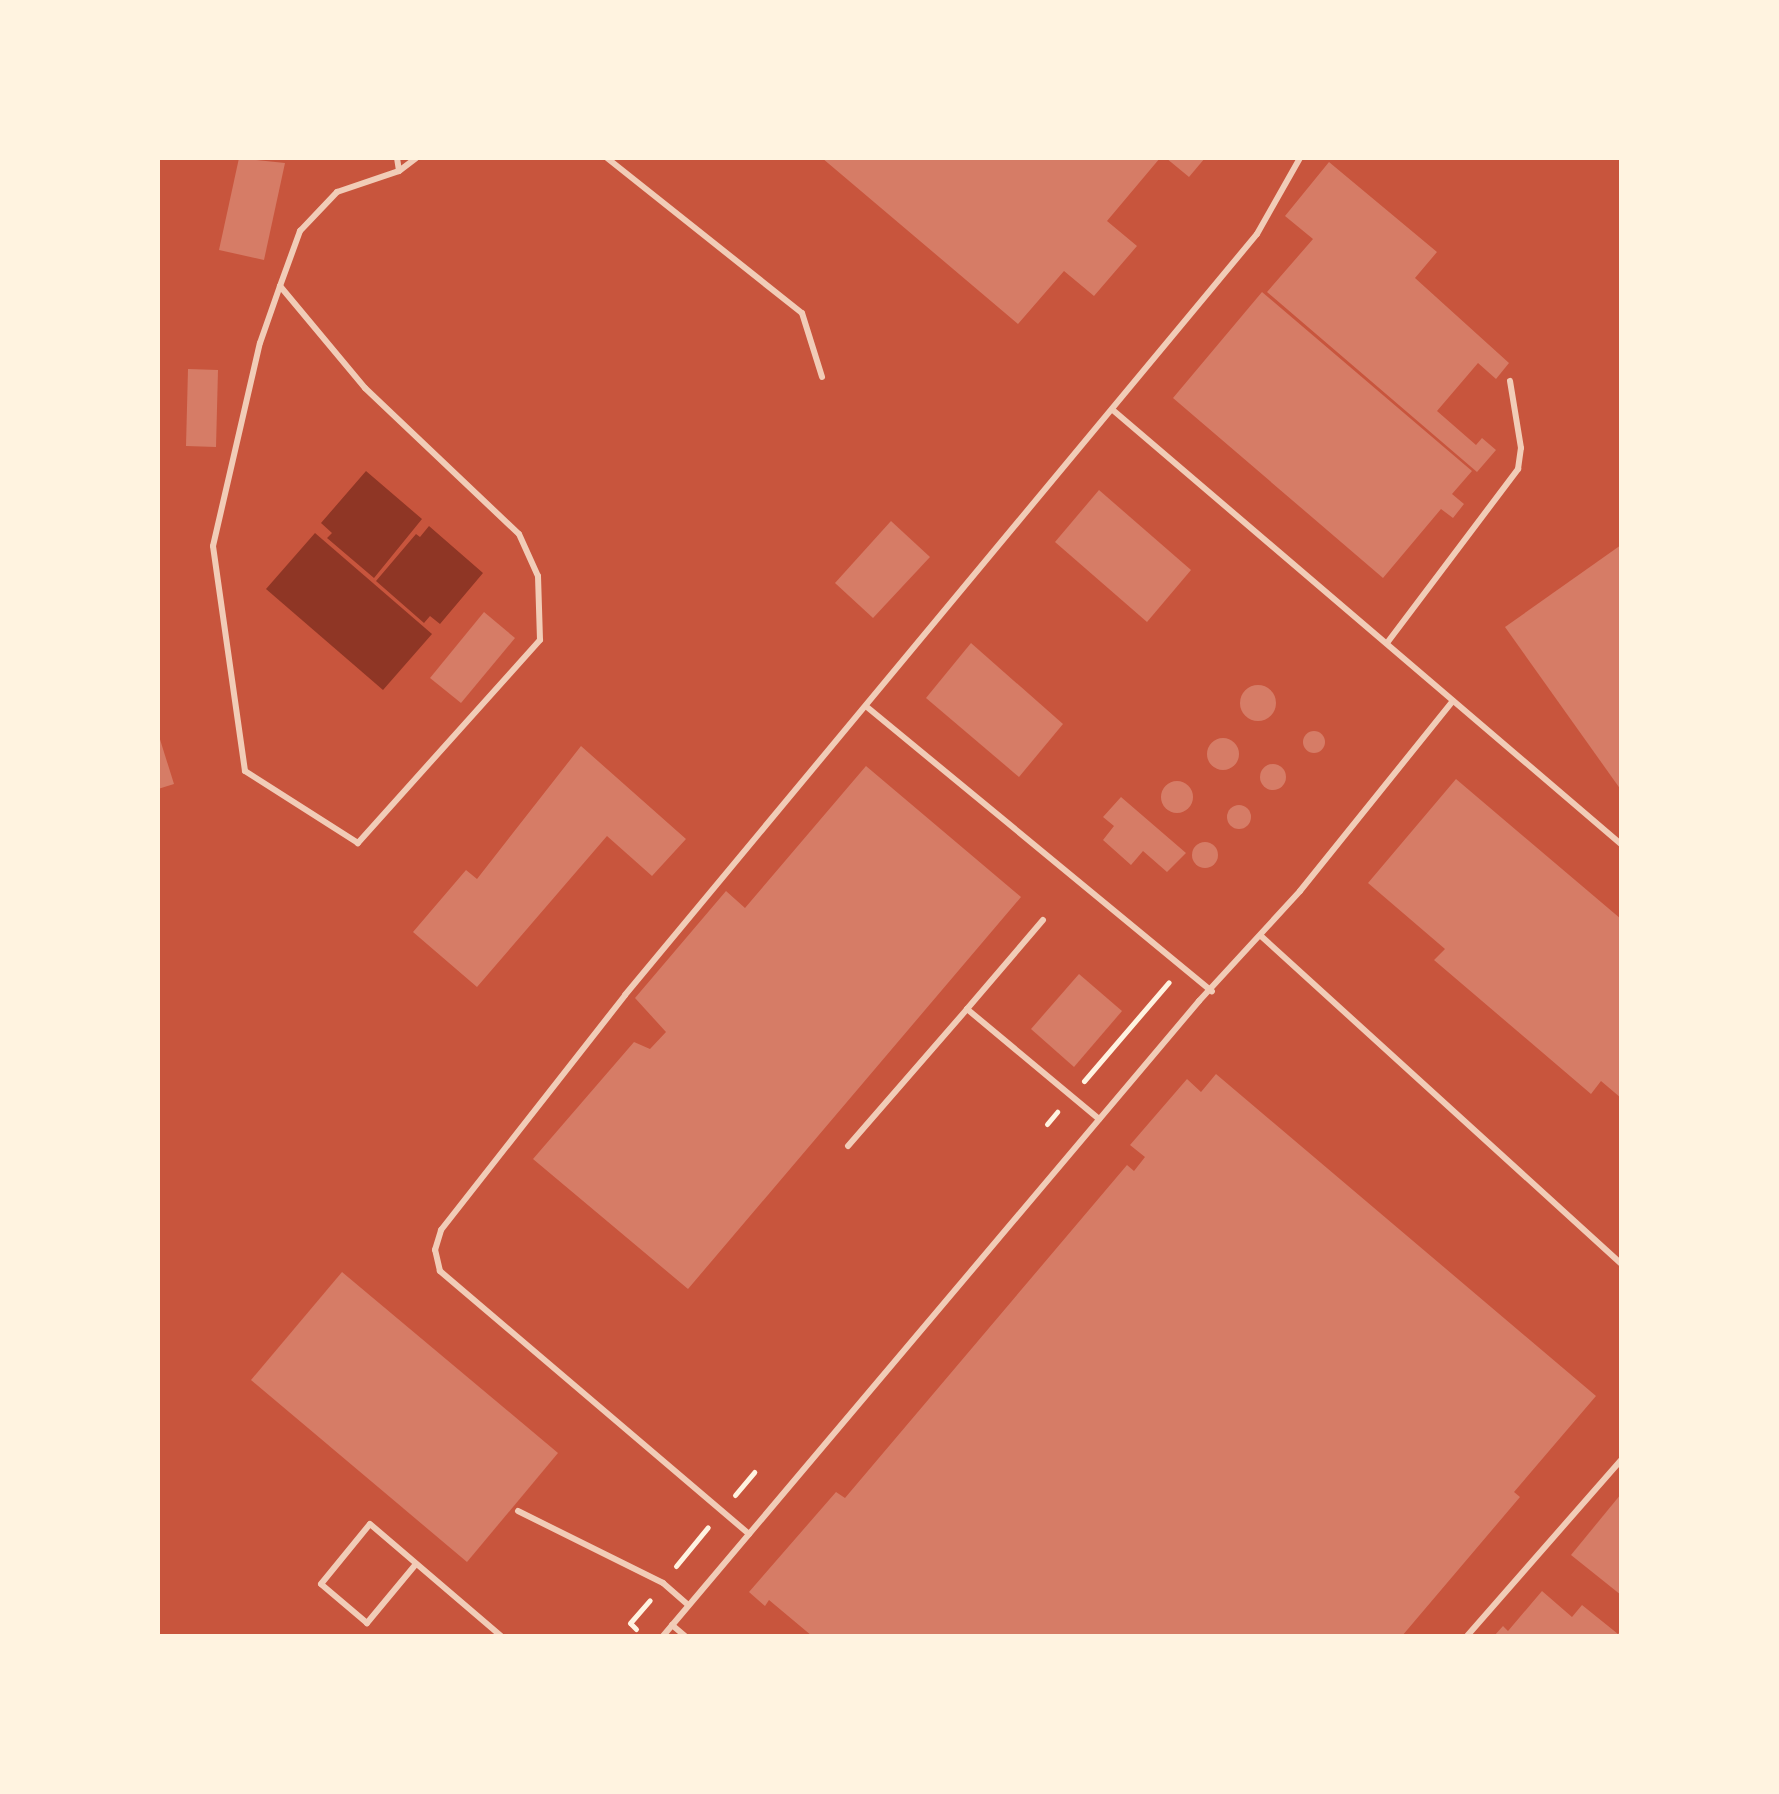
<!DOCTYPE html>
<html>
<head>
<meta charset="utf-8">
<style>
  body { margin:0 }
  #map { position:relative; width:1779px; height:1794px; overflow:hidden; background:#c8553d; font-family:Quicksand,sans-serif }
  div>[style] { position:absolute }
  .water>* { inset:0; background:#8f3625 }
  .building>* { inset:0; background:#d67c66 }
  .round { border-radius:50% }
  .path>* { height:5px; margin:-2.5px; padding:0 2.5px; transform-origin:2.5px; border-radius:2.5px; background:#fff3e0 }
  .service>* { height:6px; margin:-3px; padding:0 3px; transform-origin:3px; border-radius:3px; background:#f1ccb7 }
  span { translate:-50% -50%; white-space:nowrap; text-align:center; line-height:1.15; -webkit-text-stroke:8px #fff3e0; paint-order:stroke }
  .frame { position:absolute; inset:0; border:160px solid #fff3e0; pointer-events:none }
</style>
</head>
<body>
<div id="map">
  <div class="water">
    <div style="clip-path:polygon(366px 471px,422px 519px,374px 578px,327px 538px,332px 533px,321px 523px)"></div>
    <div style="clip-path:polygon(429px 526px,483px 573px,440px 624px,430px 616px,424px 623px,376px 581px,416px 534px,420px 537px)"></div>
    <div style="clip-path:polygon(315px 533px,432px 634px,383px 690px,266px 589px)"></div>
  </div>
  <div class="building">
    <div style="clip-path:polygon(239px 158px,285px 163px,264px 260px,219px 250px)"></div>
    <div style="clip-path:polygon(822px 158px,1160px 158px,1107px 221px,1137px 246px,1094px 296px,1064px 271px,1018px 324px)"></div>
    <div style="clip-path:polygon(1166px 158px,1205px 158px,1189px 177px)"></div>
    <div style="clip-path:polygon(1329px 162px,1437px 252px,1415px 278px,1509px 363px,1496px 379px,1478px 363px,1437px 411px,1476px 445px,1482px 438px,1496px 450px,1477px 472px,1267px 292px,1313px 239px,1285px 216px)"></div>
    <div style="clip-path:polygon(1262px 292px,1472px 471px,1452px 494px,1464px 504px,1453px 518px,1441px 509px,1383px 578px,1173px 398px)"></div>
    <div style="clip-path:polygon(188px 369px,218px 370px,216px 447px,186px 446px)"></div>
    <div style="clip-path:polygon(1099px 490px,1191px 570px,1147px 622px,1055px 542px)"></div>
    <div style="clip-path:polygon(891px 521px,930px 557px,873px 618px,835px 583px)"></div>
    <div style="clip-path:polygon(1621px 545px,1621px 790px,1505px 627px)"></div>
    <div style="clip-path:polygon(484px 612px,515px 638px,461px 703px,430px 678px)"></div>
    <div style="clip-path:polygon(971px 643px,1063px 724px,1019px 777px,926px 698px)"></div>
    <div class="round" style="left:1240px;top:685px;width:36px;height:36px"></div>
    <div class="round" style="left:1303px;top:731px;width:22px;height:22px"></div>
    <div style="clip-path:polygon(158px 733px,174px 784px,158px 789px)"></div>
    <div class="round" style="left:1207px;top:738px;width:32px;height:32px"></div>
    <div style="clip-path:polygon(581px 746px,686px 839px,652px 876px,607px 836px,477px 987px,413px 932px,466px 870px,477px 879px)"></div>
    <div class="round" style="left:1260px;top:764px;width:26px;height:26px"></div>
    <div style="clip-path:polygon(866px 766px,1021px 897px,688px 1289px,533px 1159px,634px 1042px,650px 1049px,666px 1032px,635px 998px,726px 891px,745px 908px)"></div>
    <div style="clip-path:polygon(1456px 779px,1621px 919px,1621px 1098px,1601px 1081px,1591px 1094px,1434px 960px,1445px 949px,1368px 883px)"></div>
    <div class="round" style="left:1161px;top:781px;width:32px;height:32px"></div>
    <div style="clip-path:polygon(1121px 797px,1186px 853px,1167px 872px,1143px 851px,1131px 865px,1103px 840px,1114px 826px,1103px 817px)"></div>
    <div class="round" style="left:1227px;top:805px;width:24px;height:24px"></div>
    <div class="round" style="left:1192px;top:842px;width:26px;height:26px"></div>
    <div style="clip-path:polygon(1079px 974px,1122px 1011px,1074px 1067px,1031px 1029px)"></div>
    <div style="clip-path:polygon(1216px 1074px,1596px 1396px,1514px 1492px,1520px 1497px,1402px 1636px,812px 1636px,769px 1600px,765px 1606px,749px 1592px,836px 1492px,845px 1498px,1127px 1165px,1134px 1171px,1145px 1157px,1130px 1145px,1187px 1079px,1201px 1092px)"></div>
    <div style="clip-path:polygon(342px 1272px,558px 1453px,467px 1562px,251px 1380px)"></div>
    <div style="clip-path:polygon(1621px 1494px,1621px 1595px,1571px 1555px)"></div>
    <div style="clip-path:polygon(1542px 1591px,1572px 1617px,1582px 1605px,1618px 1634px,1621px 1630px,1621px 1636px,1494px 1636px,1503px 1626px,1508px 1631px)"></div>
  </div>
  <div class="path">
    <div style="left:1084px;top:1081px;width:130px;rotate:-49.4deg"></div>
    <div style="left:1047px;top:1124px;width:16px;rotate:-50deg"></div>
    <div style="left:735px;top:1495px;width:30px;rotate:-50deg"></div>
    <div style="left:676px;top:1566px;width:50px;rotate:-50.6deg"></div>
    <div style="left:636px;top:1629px;width:8px;rotate:-135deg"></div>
    <div style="left:630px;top:1623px;width:30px;rotate:-49deg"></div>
  </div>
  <div class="service">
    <div style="left:397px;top:158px;width:13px;rotate:81deg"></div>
    <div style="left:607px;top:158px;width:249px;rotate:38.5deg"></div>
    <div style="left:802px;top:313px;width:67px;rotate:72.6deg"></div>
    <div style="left:280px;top:286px;width:133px;rotate:50.2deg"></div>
    <div style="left:365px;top:388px;width:212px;rotate:43.5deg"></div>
    <div style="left:519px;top:534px;width:46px;rotate:65.7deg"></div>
    <div style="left:538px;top:576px;width:64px;rotate:88.2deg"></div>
    <div style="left:540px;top:640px;width:273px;rotate:131.9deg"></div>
    <div style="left:358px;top:843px;width:134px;rotate:-147.5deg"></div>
    <div style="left:245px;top:771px;width:227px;rotate:-98.1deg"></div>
    <div style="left:213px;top:546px;width:208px;rotate:-77deg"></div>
    <div style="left:260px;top:343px;width:60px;rotate:-70.7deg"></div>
    <div style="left:280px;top:286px;width:59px;rotate:-70deg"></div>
    <div style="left:300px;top:231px;width:54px;rotate:-46.5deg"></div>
    <div style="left:337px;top:192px;width:65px;rotate:-18.7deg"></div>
    <div style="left:399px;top:171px;width:21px;rotate:-37deg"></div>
    <div style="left:1114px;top:411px;width:667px;rotate:40.5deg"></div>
    <div style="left:1387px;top:643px;width:218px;rotate:-53deg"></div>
    <div style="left:1518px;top:469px;width:21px;rotate:-82deg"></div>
    <div style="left:1521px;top:448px;width:68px;rotate:-99.3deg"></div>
    <div style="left:867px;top:707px;width:447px;rotate:39.5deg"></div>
    <div style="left:1261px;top:936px;width:487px;rotate:42.3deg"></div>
    <div style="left:967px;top:1009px;width:117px;rotate:-49.5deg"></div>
    <div style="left:848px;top:1146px;width:181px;rotate:-49deg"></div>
    <div style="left:967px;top:1009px;width:172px;rotate:39.8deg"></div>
    <div style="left:518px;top:1511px;width:162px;rotate:26.4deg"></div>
    <div style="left:663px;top:1583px;width:33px;rotate:41deg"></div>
    <div style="left:749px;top:1534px;width:406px;rotate:-139.6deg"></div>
    <div style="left:440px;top:1271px;width:22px;rotate:-103deg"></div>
    <div style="left:435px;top:1250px;width:21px;rotate:-73deg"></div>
    <div style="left:441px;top:1230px;width:298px;rotate:-51.9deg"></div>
    <div style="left:625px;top:995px;width:989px;rotate:-50.29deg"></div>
    <div style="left:1257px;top:234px;width:87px;rotate:-60.5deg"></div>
    <div style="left:416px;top:1564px;width:77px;rotate:129.7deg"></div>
    <div style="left:367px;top:1623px;width:60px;rotate:-139.7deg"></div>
    <div style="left:321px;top:1584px;width:77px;rotate:-50.8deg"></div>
    <div style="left:370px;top:1524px;width:172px;rotate:40.5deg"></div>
    <div style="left:672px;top:1625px;width:17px;rotate:40deg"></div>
    <div style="left:663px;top:1636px;width:831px;rotate:-49.83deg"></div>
    <div style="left:1199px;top:1001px;width:149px;rotate:-47.4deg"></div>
    <div style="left:1300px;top:891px;width:244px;rotate:-51.2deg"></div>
    <div style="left:1467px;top:1636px;width:234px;rotate:-48.8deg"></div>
  </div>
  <div class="frame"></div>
</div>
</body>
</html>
